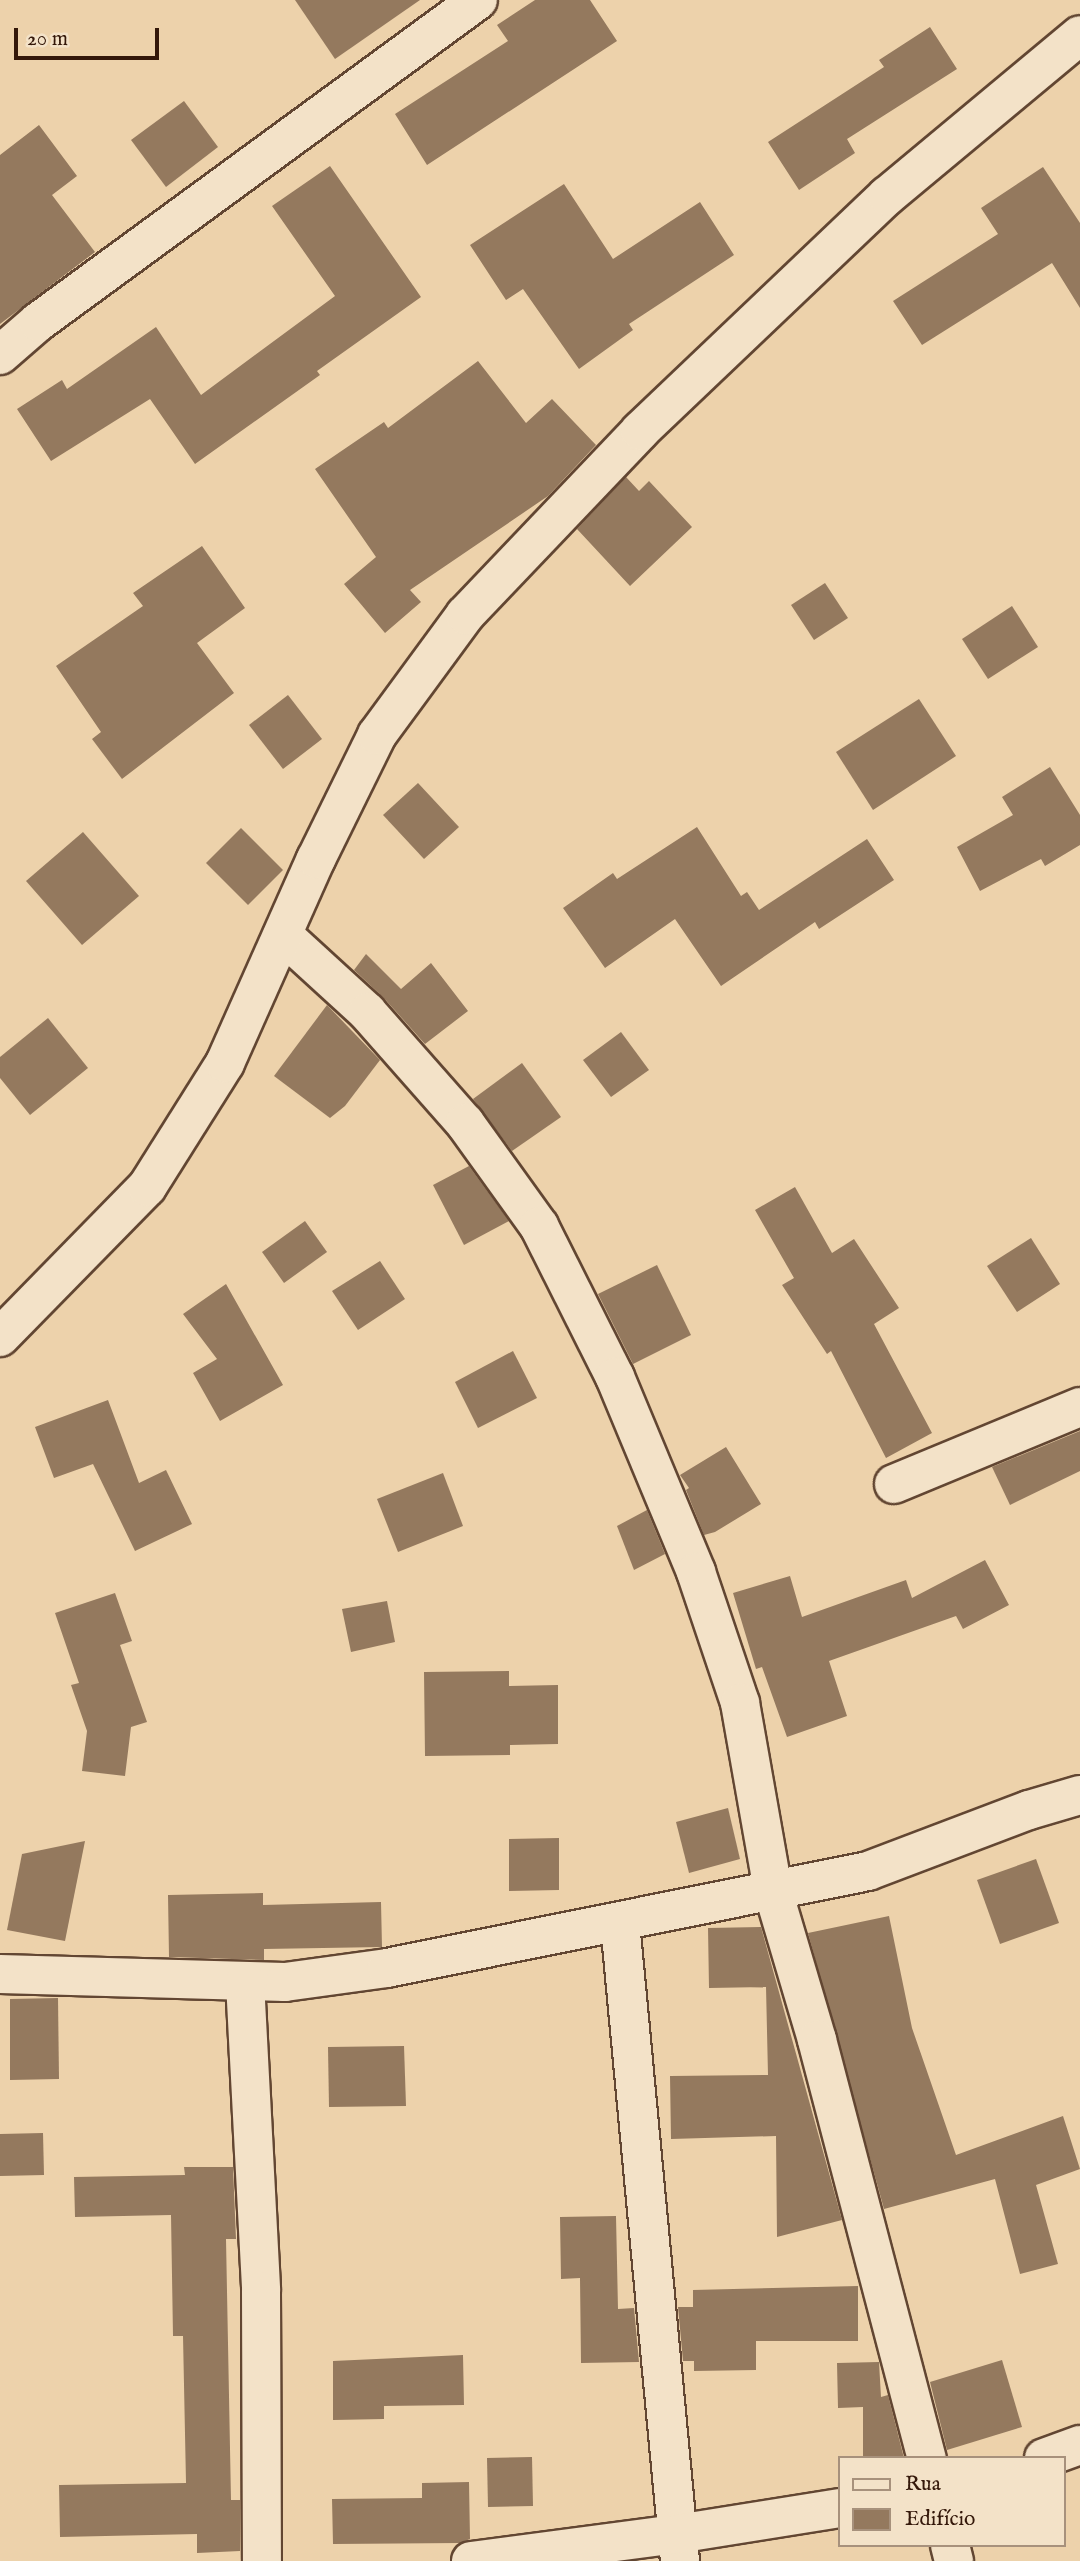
<!DOCTYPE html>
<html>
<head>
<meta charset="utf-8">
<style>
  body { margin:0 }
  #map { position:relative; width:1080px; height:2561px; overflow:hidden; background:#edd2ab; font-family:"IM FELL English",serif }
  div>[style] { position:absolute }
  .building>* { inset:0; background:#94795e }
  .roads { filter:drop-shadow(2px 0 #624632) drop-shadow(-2px 0 #624632) drop-shadow(0 2px #624632) drop-shadow(0 -2px #624632) }
  .street>* { height:38px; margin:-19px; padding:0 19px; transform-origin:19px; border-radius:19px; background:#f3e2c8 }
  span { translate:-50% -50%; white-space:nowrap; text-align:center; line-height:1.15; -webkit-text-stroke:5px #f3e2c8; paint-order:stroke }
  .legend { position:absolute; left:838px; top:2456px; width:228px; height:91px; box-sizing:border-box; background:#f3e2c8; border:2px solid #a7917c; margin:0; padding:9px 12px; list-style:none; font-size:21px; color:#34180a }
  .legend li { display:flex; align-items:center; gap:14px; height:35px }
  .legend b { width:35px; border:2px solid #a7917c }
  .scale { position:absolute; left:14px; top:28px; width:145px; height:32px; box-sizing:border-box; border:4px solid #34180a; border-top:0; padding-left:9px; font-size:21px; line-height:24px; white-space:nowrap; color:#34180a; -webkit-text-stroke:5px #f3e2c8; paint-order:stroke }
</style>
</head>
<body>
<div id="map">
  <div class="building">
    <div style="clip-path:polygon(295px 0,420px 0,335px 59px)"></div>
    <div style="clip-path:polygon(535px 0,590px 0,617px 41px,427px 165px,395px 114px,508px 41px,497px 25px)"></div>
    <div style="clip-path:polygon(930px 27px,957px 69px,847px 139px,855px 153px,799px 190px,768px 142px,884px 67px,879px 60px)"></div>
    <div style="clip-path:polygon(184px 101px,218px 147px,166px 187px,131px 140px)"></div>
    <div style="clip-path:polygon(39px 125px,77px 176px,52px 195px,95px 252px,0 324px,0 155px)"></div>
    <div style="clip-path:polygon(330px 166px,421px 297px,317px 371px,320px 375px,195px 464px,150px 399px,51px 461px,17px 409px,62px 380px,67px 389px,156px 327px,201px 395px,335px 296px,272px 206px)"></div>
    <div style="clip-path:polygon(1043px 167px,1080px 223px,1080px 308px,1052px 263px,922px 345px,893px 301px,998px 234px,981px 208px)"></div>
    <div style="clip-path:polygon(564px 184px,613px 259px,700px 202px,734px 255px,629px 324px,633px 330px,579px 369px,523px 289px,506px 300px,470px 245px)"></div>
    <div style="clip-path:polygon(478px 361px,526px 423px,552px 399px,596px 445px,548px 496px,410px 590px,421px 602px,385px 633px,344px 584px,376px 557px,315px 469px,384px 422px,388px 428px)"></div>
    <div style="clip-path:polygon(626px 477px,639px 491px,649px 481px,692px 527px,630px 586px,577px 529px)"></div>
    <div style="clip-path:polygon(202px 546px,245px 608px,197px 643px,234px 693px,122px 779px,92px 739px,101px 732px,56px 666px,143px 606px,133px 593px)"></div>
    <div style="clip-path:polygon(825px 583px,848px 618px,814px 640px,791px 605px)"></div>
    <div style="clip-path:polygon(1012px 606px,1038px 647px,988px 679px,962px 639px)"></div>
    <div style="clip-path:polygon(288px 695px,322px 739px,283px 769px,249px 725px)"></div>
    <div style="clip-path:polygon(919px 699px,956px 756px,873px 810px,836px 752px)"></div>
    <div style="clip-path:polygon(1050px 767px,1080px 815px,1080px 845px,1045px 866px,1041px 859px,980px 891px,957px 847px,1013px 815px,1002px 797px)"></div>
    <div style="clip-path:polygon(418px 783px,459px 827px,424px 859px,383px 815px)"></div>
    <div style="clip-path:polygon(697px 827px,741px 896px,747px 892px,759px 910px,867px 839px,894px 880px,819px 929px,815px 922px,721px 986px,675px 919px,605px 968px,563px 908px,613px 873px,617px 879px)"></div>
    <div style="clip-path:polygon(241px 828px,283px 870px,248px 905px,206px 863px)"></div>
    <div style="clip-path:polygon(83px 832px,139px 896px,82px 945px,26px 881px)"></div>
    <div style="clip-path:polygon(366px 954px,401px 989px,431px 963px,468px 1011px,425px 1044px,383px 997px,354px 970px)"></div>
    <div style="clip-path:polygon(327px 1005px,380px 1060px,345px 1106px,330px 1118px,274px 1076px)"></div>
    <div style="clip-path:polygon(48px 1018px,88px 1068px,30px 1115px,0 1078px,0 1057px)"></div>
    <div style="clip-path:polygon(621px 1032px,649px 1070px,611px 1097px,583px 1060px)"></div>
    <div style="clip-path:polygon(522px 1063px,561px 1117px,512px 1151px,473px 1099px)"></div>
    <div style="clip-path:polygon(469px 1166px,509px 1221px,464px 1245px,433px 1185px)"></div>
    <div style="clip-path:polygon(795px 1187px,832px 1253px,854px 1239px,899px 1308px,874px 1324px,932px 1433px,886px 1458px,831px 1351px,827px 1354px,782px 1285px,794px 1278px,755px 1210px)"></div>
    <div style="clip-path:polygon(305px 1221px,327px 1252px,284px 1283px,262px 1252px)"></div>
    <div style="clip-path:polygon(1031px 1238px,1060px 1284px,1017px 1312px,987px 1266px)"></div>
    <div style="clip-path:polygon(380px 1261px,405px 1299px,358px 1330px,332px 1291px)"></div>
    <div style="clip-path:polygon(657px 1265px,691px 1335px,633px 1364px,598px 1294px)"></div>
    <div style="clip-path:polygon(226px 1284px,283px 1385px,220px 1421px,193px 1373px,217px 1359px,183px 1314px)"></div>
    <div style="clip-path:polygon(513px 1351px,537px 1398px,478px 1428px,455px 1382px)"></div>
    <div style="clip-path:polygon(108px 1400px,139px 1483px,166px 1470px,192px 1524px,135px 1551px,93px 1464px,54px 1478px,35px 1427px)"></div>
    <div style="clip-path:polygon(1080px 1431px,1080px 1471px,1010px 1505px,992px 1467px)"></div>
    <div style="clip-path:polygon(726px 1447px,761px 1504px,715px 1532px,704px 1535px,686px 1490px,689px 1488px,680px 1475px)"></div>
    <div style="clip-path:polygon(443px 1473px,463px 1526px,398px 1552px,377px 1499px)"></div>
    <div style="clip-path:polygon(647px 1510px,665px 1554px,634px 1570px,617px 1526px)"></div>
    <div style="clip-path:polygon(985px 1560px,1009px 1605px,963px 1629px,956px 1616px,829px 1661px,847px 1716px,787px 1737px,762px 1667px,756px 1669px,733px 1593px,790px 1576px,802px 1617px,906px 1580px,912px 1598px)"></div>
    <div style="clip-path:polygon(115px 1593px,132px 1641px,120px 1645px,147px 1722px,131px 1727px,125px 1776px,82px 1771px,87px 1731px,71px 1685px,79px 1683px,55px 1613px)"></div>
    <div style="clip-path:polygon(387px 1601px,395px 1642px,351px 1652px,342px 1609px)"></div>
    <div style="clip-path:polygon(509px 1671px,509px 1686px,558px 1685px,558px 1744px,510px 1745px,510px 1755px,425px 1756px,424px 1672px)"></div>
    <div style="clip-path:polygon(728px 1808px,740px 1859px,689px 1873px,676px 1822px)"></div>
    <div style="clip-path:polygon(559px 1838px,559px 1890px,509px 1891px,509px 1839px)"></div>
    <div style="clip-path:polygon(85px 1841px,65px 1941px,7px 1930px,22px 1854px)"></div>
    <div style="clip-path:polygon(1036px 1859px,1059px 1923px,1000px 1944px,977px 1880px)"></div>
    <div style="clip-path:polygon(263px 1893px,263px 1905px,381px 1902px,382px 1947px,264px 1949px,264px 1960px,169px 1957px,168px 1895px)"></div>
    <div style="clip-path:polygon(889px 1916px,912px 2028px,956px 2155px,1063px 2116px,1080px 2169px,1036px 2185px,1058px 2264px,1020px 2274px,995px 2179px,884px 2209px,808px 1933px)"></div>
    <div style="clip-path:polygon(761px 1927px,842px 2220px,777px 2237px,776px 2136px,671px 2139px,670px 2076px,768px 2075px,766px 1987px,709px 1988px,708px 1928px)"></div>
    <div style="clip-path:polygon(58px 1998px,59px 2079px,10px 2080px,10px 1999px)"></div>
    <div style="clip-path:polygon(404px 2046px,406px 2106px,329px 2107px,328px 2047px)"></div>
    <div style="clip-path:polygon(43px 2133px,44px 2175px,0 2176px,0 2134px)"></div>
    <div style="clip-path:polygon(184px 2167px,233px 2167px,236px 2239px,226px 2239px,231px 2500px,240px 2500px,240px 2551px,197px 2553px,197px 2534px,60px 2537px,59px 2485px,186px 2483px,183px 2336px,173px 2336px,171px 2215px,75px 2217px,74px 2177px,185px 2175px)"></div>
    <div style="clip-path:polygon(616px 2216px,618px 2309px,634px 2308px,639px 2362px,581px 2363px,580px 2278px,561px 2279px,560px 2217px)"></div>
    <div style="clip-path:polygon(858px 2286px,858px 2341px,756px 2341px,756px 2370px,694px 2371px,694px 2361px,683px 2361px,678px 2307px,693px 2307px,693px 2290px)"></div>
    <div style="clip-path:polygon(463px 2355px,464px 2405px,384px 2406px,384px 2419px,333px 2420px,333px 2361px)"></div>
    <div style="clip-path:polygon(1002px 2360px,1022px 2427px,947px 2450px,930px 2382px)"></div>
    <div style="clip-path:polygon(879px 2362px,881px 2397px,888px 2395px,904px 2458px,863px 2458px,863px 2407px,838px 2408px,837px 2363px)"></div>
    <div style="clip-path:polygon(532px 2457px,533px 2506px,488px 2507px,487px 2458px)"></div>
    <div style="clip-path:polygon(469px 2482px,470px 2539px,460px 2543px,333px 2544px,332px 2499px,422px 2498px,422px 2483px)"></div>
  </div>
  <div class="roads">
    <div class="street">
      <div style="left:0;top:355px;width:50px;rotate:-41deg"></div>
      <div style="left:38px;top:322px;width:545px;rotate:-36.2deg"></div>
      <div style="left:283px;top:935px;width:114px;rotate:42.5deg"></div>
      <div style="left:367px;top:1012px;width:148px;rotate:48.6deg"></div>
      <div style="left:465px;top:1123px;width:127px;rotate:54.3deg"></div>
      <div style="left:539px;top:1226px;width:169px;rotate:63.3deg"></div>
      <div style="left:615px;top:1377px;width:211px;rotate:67.4deg"></div>
      <div style="left:696px;top:1572px;width:138px;rotate:71.4deg"></div>
      <div style="left:740px;top:1703px;width:191px;rotate:80deg"></div>
      <div style="left:773px;top:1891px;width:155px;rotate:73.5deg"></div>
      <div style="left:817px;top:2040px;width:432px;rotate:75.3deg"></div>
      <div style="left:0;top:1337px;width:210px;rotate:-45.6deg"></div>
      <div style="left:147px;top:1187px;width:146px;rotate:-57.8deg"></div>
      <div style="left:225px;top:1063px;width:223px;rotate:-66deg"></div>
      <div style="left:316px;top:859px;width:138px;rotate:-63.8deg"></div>
      <div style="left:377px;top:735px;width:149px;rotate:-53.7deg"></div>
      <div style="left:465px;top:615px;width:254px;rotate:-46.4deg"></div>
      <div style="left:640px;top:431px;width:341px;rotate:-43.6deg"></div>
      <div style="left:887px;top:196px;width:251px;rotate:-39.8deg"></div>
      <div style="left:894px;top:1484px;width:201px;rotate:-22.5deg"></div>
      <div style="left:620px;top:1923px;width:641px;rotate:84.63deg"></div>
      <div style="left:0;top:1974px;width:285px;rotate:1.6deg"></div>
      <div style="left:285px;top:1982px;width:103px;rotate:-7.8deg"></div>
      <div style="left:387px;top:1968px;width:491px;rotate:-11.4deg"></div>
      <div style="left:868px;top:1871px;width:172px;rotate:-20.8deg"></div>
      <div style="left:1029px;top:1810px;width:53px;rotate:-16.4deg"></div>
      <div style="left:245px;top:1982px;width:309px;rotate:87deg"></div>
      <div style="left:261px;top:2291px;width:270px;rotate:89.8deg"></div>
      <div style="left:1044px;top:2458px;width:38px;rotate:-20deg"></div>
      <div style="left:950px;top:2545px;width:16px;rotate:76deg"></div>
      <div style="left:471px;top:2561px;width:208px;rotate:-7.5deg"></div>
      <div style="left:677px;top:2534px;width:165px;rotate:-9.1deg"></div>
    </div>
  </div>
  <ul class="legend">
  <li><b style="height:9px;background:#f3e2c8"></b>Rua</li>
  <li><b style="height:19px;background:#94795e"></b>Edifício</li>
  </ul>
  <div class="scale">20 m</div>
</div>
</body>
</html>
